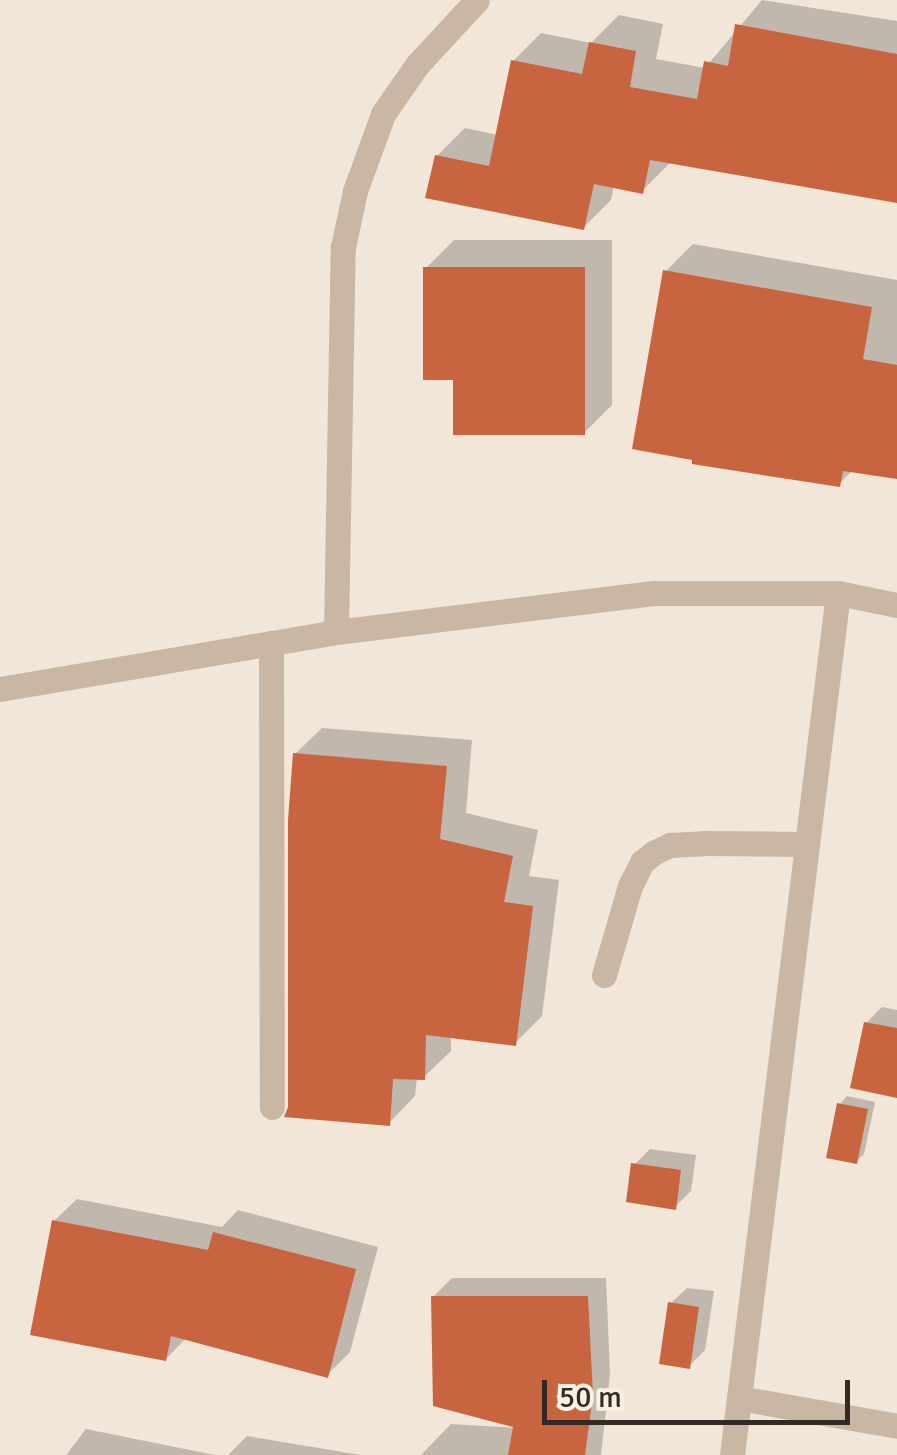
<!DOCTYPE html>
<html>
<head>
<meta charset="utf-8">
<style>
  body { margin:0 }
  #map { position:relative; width:897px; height:1455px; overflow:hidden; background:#f1e6d7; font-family:Signika,sans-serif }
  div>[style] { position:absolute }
  .shadow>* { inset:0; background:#0003 }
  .building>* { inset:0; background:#c8643f }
  .minor>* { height:25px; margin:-12.5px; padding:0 12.5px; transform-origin:12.5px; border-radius:12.5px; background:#c9b6a3 }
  span { translate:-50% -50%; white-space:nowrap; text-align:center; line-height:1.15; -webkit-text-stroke:8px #f9f0e3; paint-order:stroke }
  .scale { position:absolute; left:542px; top:1380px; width:308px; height:45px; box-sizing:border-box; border:5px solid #342a25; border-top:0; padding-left:12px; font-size:30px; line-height:35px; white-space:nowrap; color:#342a25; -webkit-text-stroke:8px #f9f0e3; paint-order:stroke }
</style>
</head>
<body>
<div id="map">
  <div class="shadow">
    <div style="clip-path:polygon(762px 0,897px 21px,897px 201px,670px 163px,642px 191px,614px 185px,611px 200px,583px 228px,437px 156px,465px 128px,498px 135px,513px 61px,541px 33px,591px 43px,619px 15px,663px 24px,656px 59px,705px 68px)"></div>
    <div style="clip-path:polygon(454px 240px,612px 240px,612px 405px,584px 433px,455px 377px,426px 268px)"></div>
    <div style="clip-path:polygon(693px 244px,897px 280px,897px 477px,853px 470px,839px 484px,666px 271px)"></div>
    <div style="clip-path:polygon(322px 728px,472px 740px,466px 813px,538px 830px,529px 876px,559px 880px,542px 1016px,515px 1043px,451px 1035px,451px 1051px,424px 1077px,417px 1077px,415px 1096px,389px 1123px,295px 754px)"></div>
    <div style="clip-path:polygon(882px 1007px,897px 1010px,897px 1095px,866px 1023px)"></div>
    <div style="clip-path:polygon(847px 1096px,875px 1102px,864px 1154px,856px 1162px,840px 1104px)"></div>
    <div style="clip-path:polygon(650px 1149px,696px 1155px,691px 1191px,675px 1207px,634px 1165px)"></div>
    <div style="clip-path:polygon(77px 1199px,222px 1227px,238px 1210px,378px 1247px,350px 1352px,327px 1375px,186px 1338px,166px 1359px,54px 1221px)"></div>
    <div style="clip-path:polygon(452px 1278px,606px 1278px,610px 1374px,601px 1455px,421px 1455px,451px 1424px,517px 1428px,433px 1297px)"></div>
    <div style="clip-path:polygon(687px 1288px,714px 1291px,705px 1350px,689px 1366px,671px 1303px)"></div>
    <div style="clip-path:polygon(86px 1429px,215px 1455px,66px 1455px)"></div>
    <div style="clip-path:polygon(247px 1436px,361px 1455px,228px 1455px)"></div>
  </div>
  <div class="building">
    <div style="clip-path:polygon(735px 24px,897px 54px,897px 203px,650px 160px,643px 194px,594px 184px,584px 230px,425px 198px,435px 155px,489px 166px,511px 60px,582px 74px,589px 42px,636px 51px,630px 87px,697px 99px,704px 61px,728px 66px)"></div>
    <div style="clip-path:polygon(423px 267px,585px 267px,585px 435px,453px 435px,453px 380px,423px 380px)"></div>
    <div style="clip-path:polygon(663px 270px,872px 307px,863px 359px,897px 365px,897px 479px,843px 471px,840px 487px,692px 464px,692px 460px,632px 449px)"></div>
    <div style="clip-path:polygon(293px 753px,447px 766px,440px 839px,513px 856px,504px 902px,533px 906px,516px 1046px,426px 1035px,425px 1080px,393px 1079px,390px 1126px,284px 1117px,288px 1107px,288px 820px)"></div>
    <div style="clip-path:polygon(864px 1022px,897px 1028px,897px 1098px,850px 1088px)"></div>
    <div style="clip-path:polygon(837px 1103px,868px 1109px,857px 1164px,826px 1158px)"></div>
    <div style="clip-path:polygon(631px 1163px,681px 1170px,676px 1210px,626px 1202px)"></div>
    <div style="clip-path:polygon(52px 1220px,208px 1250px,213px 1232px,356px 1269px,328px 1378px,171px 1336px,166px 1361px,30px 1335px)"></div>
    <div style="clip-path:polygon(431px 1296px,588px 1296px,593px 1395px,585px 1455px,508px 1455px,513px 1427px,433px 1406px)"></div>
    <div style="clip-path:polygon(668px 1302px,699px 1307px,690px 1369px,659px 1364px)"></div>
  </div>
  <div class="minor">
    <div style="left:336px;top:632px;width:385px;rotate:-89deg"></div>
    <div style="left:343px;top:247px;width:57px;rotate:-77.9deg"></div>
    <div style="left:355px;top:191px;width:82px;rotate:-70deg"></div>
    <div style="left:383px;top:114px;width:60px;rotate:-55.2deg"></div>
    <div style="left:417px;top:65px;width:88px;rotate:-47.3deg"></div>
    <div style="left:271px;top:643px;width:464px;rotate:89.9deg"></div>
    <div style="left:0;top:689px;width:341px;rotate:-9.6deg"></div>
    <div style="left:336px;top:632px;width:320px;rotate:-7deg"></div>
    <div style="left:654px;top:593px;width:184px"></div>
    <div style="left:838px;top:593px;width:60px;rotate:11.5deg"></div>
    <div style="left:604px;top:975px;width:93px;rotate:-73.7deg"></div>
    <div style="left:630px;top:886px;width:27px;rotate:-63deg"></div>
    <div style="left:642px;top:862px;width:16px;rotate:-38deg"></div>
    <div style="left:655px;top:852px;width:17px;rotate:-25deg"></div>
    <div style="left:670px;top:845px;width:34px;rotate:-3deg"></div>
    <div style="left:704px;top:843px;width:102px;rotate:0.6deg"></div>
    <div style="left:739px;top:1398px;width:160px;rotate:10deg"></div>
    <div style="left:732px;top:1455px;width:868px;rotate:-82.99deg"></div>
  </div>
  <div class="scale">50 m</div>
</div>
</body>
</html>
